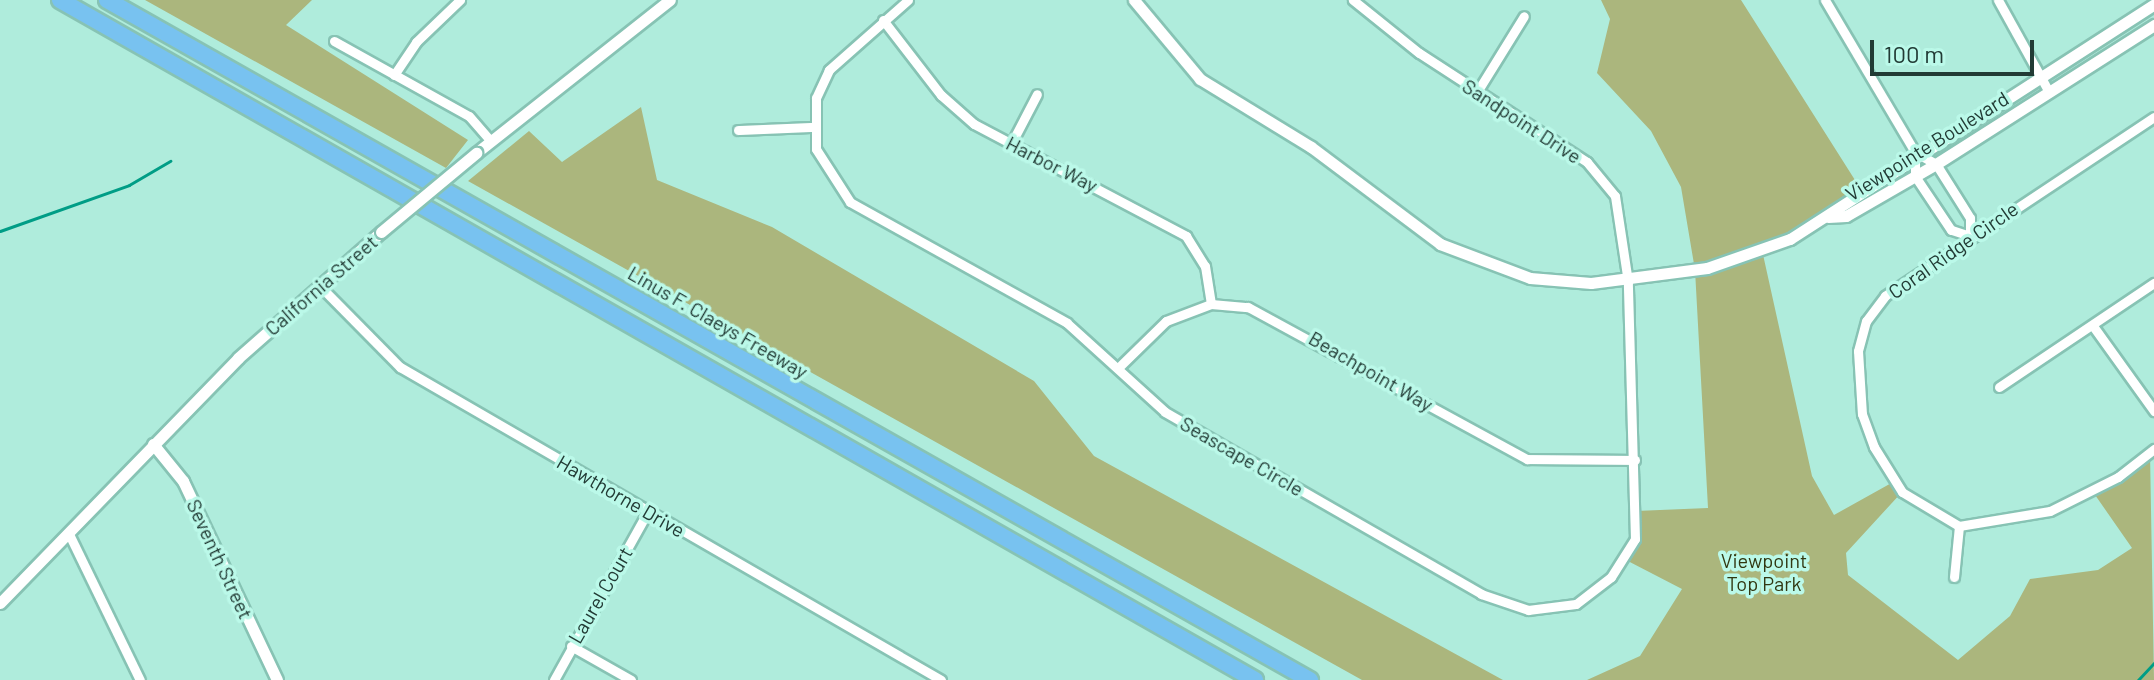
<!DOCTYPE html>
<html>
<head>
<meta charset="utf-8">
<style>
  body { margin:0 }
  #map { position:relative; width:2154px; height:680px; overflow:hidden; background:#afecdc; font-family:Barlow,sans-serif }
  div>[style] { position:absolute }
  .green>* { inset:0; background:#abb67d }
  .stream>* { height:3px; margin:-1.5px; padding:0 1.5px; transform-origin:1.5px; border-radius:1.5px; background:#009d86 }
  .roads { filter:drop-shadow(2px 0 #87c3b4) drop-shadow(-2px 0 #87c3b4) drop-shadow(0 2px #87c3b4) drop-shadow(0 -2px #87c3b4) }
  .minor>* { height:9px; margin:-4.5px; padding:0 4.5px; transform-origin:4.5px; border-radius:4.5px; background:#fff }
  .tertiary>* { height:11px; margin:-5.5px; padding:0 5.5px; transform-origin:5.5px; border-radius:5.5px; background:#fff }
  .motorway>* { height:16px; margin:-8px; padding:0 8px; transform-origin:8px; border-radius:8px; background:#78c2f0 }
  .bridges { filter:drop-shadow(2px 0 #87c3b4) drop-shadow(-2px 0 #87c3b4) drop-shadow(0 2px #87c3b4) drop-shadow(0 -2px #87c3b4) }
  .tertiary-bridge>* { height:11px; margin:-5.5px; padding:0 5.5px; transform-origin:5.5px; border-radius:5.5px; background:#fff }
  span { translate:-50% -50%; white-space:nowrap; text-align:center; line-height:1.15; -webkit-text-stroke:7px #bbf9e9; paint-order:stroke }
  .street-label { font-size:20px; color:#223b35 }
  .park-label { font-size:20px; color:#313711 }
  .scale { position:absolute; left:1870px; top:40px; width:164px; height:36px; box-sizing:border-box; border:4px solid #223b35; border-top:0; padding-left:10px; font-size:24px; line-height:28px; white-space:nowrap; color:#223b35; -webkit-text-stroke:6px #bbf9e9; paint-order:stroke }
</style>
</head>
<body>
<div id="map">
  <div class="green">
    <div style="clip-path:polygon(145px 0,312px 0,286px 25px,468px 140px,446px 168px)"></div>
    <div style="clip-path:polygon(1601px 0,1741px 0,1860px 188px,1828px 217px,1762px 250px,1812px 476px,1834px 515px,1895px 481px,1902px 492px,1846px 553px,1848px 575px,1958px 660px,2010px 616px,2030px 579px,2098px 570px,2132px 548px,2093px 492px,2150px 452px,2154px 680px,1587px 680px,1640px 656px,1682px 589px,1624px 559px,1635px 539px,1636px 511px,1708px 508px,1695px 270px,1681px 187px,1651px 131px,1597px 73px,1610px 19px)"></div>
    <div style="clip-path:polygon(641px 107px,657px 180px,772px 227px,1034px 381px,1094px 456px,1503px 680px,1362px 680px,468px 181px,529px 131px,562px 162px)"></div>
  </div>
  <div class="stream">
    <div style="left:0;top:231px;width:137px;rotate:-19.6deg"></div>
    <div style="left:129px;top:185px;width:48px;rotate:-30.3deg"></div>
    <div style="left:2138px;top:680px;width:23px;rotate:-47deg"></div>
  </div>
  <div class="roads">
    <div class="minor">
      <div style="left:908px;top:0;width:106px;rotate:138.5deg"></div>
      <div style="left:829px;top:70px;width:31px;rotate:115deg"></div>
      <div style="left:816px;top:98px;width:51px;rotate:90deg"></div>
      <div style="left:816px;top:149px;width:63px;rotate:57.3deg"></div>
      <div style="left:850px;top:202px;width:248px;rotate:29.1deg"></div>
      <div style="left:1067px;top:323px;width:132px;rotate:42.2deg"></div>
      <div style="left:1165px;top:412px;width:365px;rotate:29.9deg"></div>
      <div style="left:1481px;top:594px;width:50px;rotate:18.8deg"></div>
      <div style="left:1528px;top:610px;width:48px;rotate:-7.1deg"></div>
      <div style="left:1576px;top:604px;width:44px;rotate:-37.6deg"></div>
      <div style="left:1611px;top:577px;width:45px;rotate:-57.7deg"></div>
      <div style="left:1635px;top:539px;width:257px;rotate:-91.6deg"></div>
      <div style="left:1628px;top:282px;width:87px;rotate:-98.6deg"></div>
      <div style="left:1615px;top:196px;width:44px;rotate:-129.5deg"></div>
      <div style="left:1587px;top:162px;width:200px;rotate:-147deg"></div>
      <div style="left:1419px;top:53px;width:85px;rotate:-141.2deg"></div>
      <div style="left:1825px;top:0;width:177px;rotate:59.4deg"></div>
      <div style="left:1998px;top:0;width:105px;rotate:61deg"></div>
      <div style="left:883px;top:20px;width:95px;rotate:52.3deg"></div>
      <div style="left:941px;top:95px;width:44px;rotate:41.3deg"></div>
      <div style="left:974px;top:124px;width:240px;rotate:27.8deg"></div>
      <div style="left:1186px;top:236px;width:36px;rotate:58deg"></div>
      <div style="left:1205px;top:266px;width:38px;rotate:81deg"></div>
      <div style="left:334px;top:41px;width:154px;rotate:29.1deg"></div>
      <div style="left:469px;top:116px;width:33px;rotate:49deg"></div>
      <div style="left:394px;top:75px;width:40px;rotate:-56deg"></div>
      <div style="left:416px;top:42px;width:61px;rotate:-43.7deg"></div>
      <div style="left:1477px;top:92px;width:89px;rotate:-58.3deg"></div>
      <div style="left:2154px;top:117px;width:323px;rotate:146.4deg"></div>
      <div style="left:1885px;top:296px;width:31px;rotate:127deg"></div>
      <div style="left:1866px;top:321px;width:31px;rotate:105deg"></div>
      <div style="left:1858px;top:351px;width:63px;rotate:86.4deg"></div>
      <div style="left:1862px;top:414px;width:35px;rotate:70deg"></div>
      <div style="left:1874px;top:447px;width:53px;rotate:58.1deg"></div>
      <div style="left:1902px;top:492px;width:66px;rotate:30.8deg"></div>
      <div style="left:1959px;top:526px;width:92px;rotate:-9.4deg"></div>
      <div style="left:2050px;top:511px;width:76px;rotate:-26.6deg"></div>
      <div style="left:2118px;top:477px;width:46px;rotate:-37.9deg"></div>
      <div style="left:738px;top:130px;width:74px;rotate:-2.3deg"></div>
      <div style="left:1011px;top:144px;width:56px;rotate:-62.5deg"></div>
      <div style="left:1915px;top:152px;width:24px;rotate:30deg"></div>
      <div style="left:1936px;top:164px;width:64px;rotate:57.8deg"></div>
      <div style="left:1970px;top:218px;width:18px;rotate:90deg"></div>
      <div style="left:1970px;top:236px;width:20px;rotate:-162deg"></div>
      <div style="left:1951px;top:230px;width:65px;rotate:-123.7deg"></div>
      <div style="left:1915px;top:176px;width:24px;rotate:-90deg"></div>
      <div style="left:320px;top:286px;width:114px;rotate:45.4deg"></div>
      <div style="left:400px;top:367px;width:625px;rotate:30.05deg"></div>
      <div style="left:2093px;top:326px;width:105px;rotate:54.3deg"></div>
      <div style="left:1121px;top:365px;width:63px;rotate:-44.4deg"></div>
      <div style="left:1166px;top:321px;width:48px;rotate:-20.7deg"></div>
      <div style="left:1211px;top:304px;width:37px;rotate:5deg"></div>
      <div style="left:1248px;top:307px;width:318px;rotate:28.6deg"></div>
      <div style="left:1527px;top:459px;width:108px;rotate:0.5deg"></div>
      <div style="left:1999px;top:387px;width:187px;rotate:-33.9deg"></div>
      <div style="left:69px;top:534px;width:162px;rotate:64.1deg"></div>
      <div style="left:1954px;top:577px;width:51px;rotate:-84.4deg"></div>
      <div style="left:571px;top:646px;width:69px;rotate:29.5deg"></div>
      <div style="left:554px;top:680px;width:193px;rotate:-60.9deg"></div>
    </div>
    <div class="tertiary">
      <div style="left:1134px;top:0;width:103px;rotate:50.1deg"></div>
      <div style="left:1200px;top:79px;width:130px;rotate:31.5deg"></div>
      <div style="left:1311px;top:147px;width:161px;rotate:36.9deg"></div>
      <div style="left:1440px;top:244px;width:96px;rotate:20.7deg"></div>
      <div style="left:1530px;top:278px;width:61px;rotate:4.7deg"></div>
      <div style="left:1591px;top:283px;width:117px;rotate:-7.4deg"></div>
      <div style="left:1707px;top:268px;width:88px;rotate:-19.3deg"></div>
      <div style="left:1790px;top:239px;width:433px;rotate:-32.8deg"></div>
      <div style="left:476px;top:153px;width:247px;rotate:-38.3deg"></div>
      <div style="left:1828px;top:217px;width:18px;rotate:-3deg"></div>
      <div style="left:1846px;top:216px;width:104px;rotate:-30deg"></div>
      <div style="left:1936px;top:164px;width:259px;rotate:-32.5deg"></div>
      <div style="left:153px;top:444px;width:48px;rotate:51deg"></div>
      <div style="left:183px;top:481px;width:220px;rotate:64.7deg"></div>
      <div style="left:0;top:603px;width:342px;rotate:-45.8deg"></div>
      <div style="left:238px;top:358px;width:191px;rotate:-41.4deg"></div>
    </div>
    <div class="motorway">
      <div style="left:60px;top:0;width:1375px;rotate:29.64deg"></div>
      <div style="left:107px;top:0;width:1382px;rotate:29.48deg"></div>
    </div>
  </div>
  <div class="bridges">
    <div class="tertiary-bridge">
      <div style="left:381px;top:232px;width:124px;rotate:-39.7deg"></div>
    </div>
  </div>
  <div class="street-label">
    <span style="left:1522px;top:121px;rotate:33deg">Sandpoint Drive</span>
    <span style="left:1927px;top:146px;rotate:-32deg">Viewpointe Boulevard</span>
    <span style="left:1052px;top:164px;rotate:27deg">Harbor Way</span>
    <span style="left:1953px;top:250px;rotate:-35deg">Coral Ridge Circle</span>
    <span style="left:321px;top:285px;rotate:-41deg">California Street</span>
    <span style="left:718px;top:322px;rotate:30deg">Linus F. Claeys Freeway</span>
    <span style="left:1371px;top:371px;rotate:30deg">Beachpoint Way</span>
    <span style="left:1242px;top:456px;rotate:30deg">Seascape Circle</span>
    <span style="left:621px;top:496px;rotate:30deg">Hawthorne Drive</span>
    <span style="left:220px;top:559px;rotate:65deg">Seventh Street</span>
    <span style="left:600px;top:595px;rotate:-60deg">Laurel Court</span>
  </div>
  <div class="park-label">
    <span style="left:1764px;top:572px">Viewpoint<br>Top Park</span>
  </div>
  <div class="scale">100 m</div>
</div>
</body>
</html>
